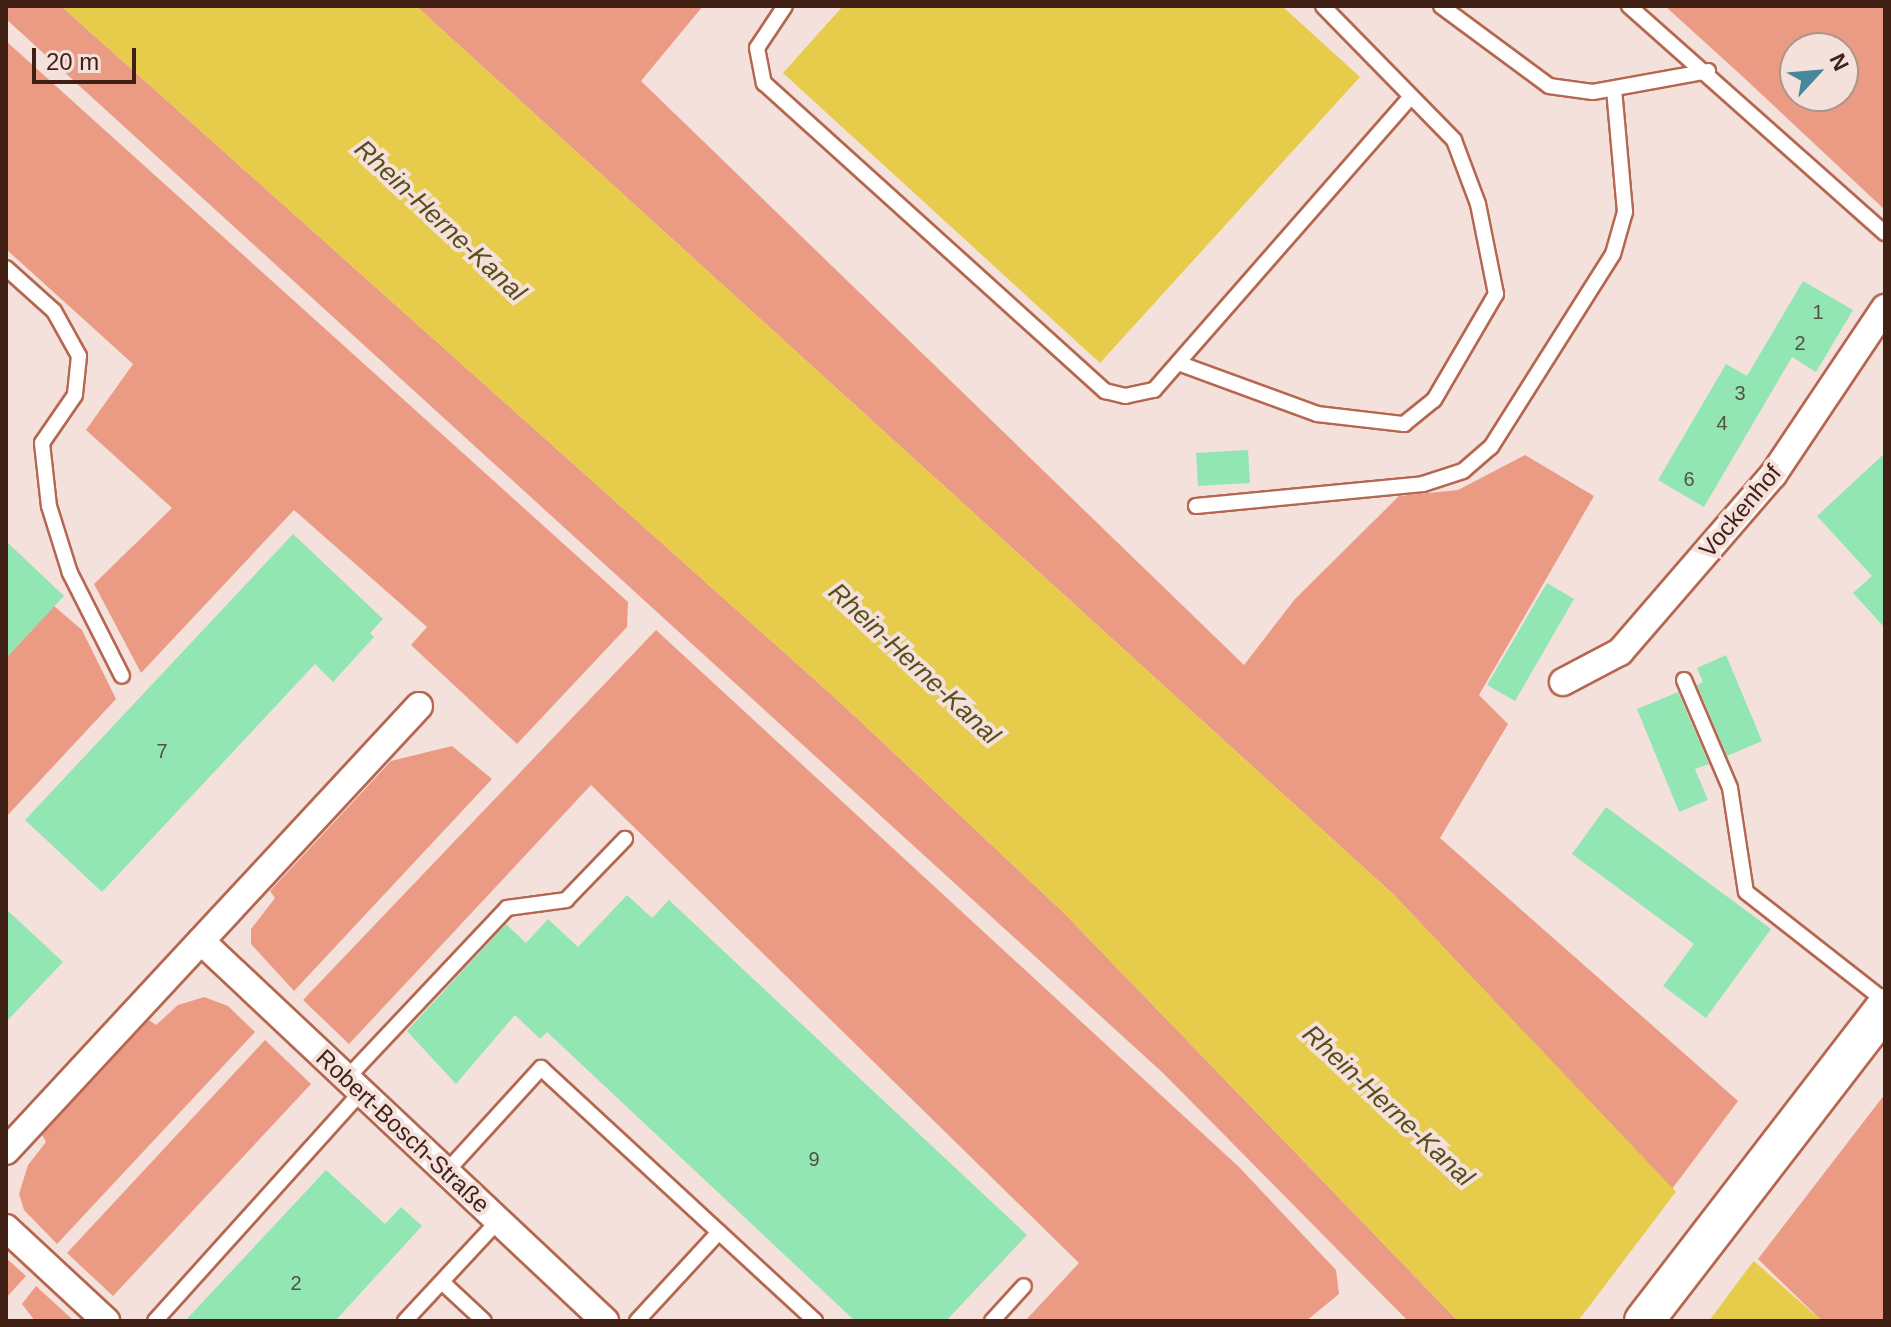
<!DOCTYPE html>
<html>
<head>
<meta charset="utf-8">
<style>
  body { margin:0 }
  #map { position:relative; width:1891px; height:1327px; overflow:hidden; background:#f4e1dc; font-family:Arial,sans-serif }
  div>[style] { position:absolute }
  .green>* { inset:0; background:#eb9b84 }
  .water>* { inset:0; background:#e7cc4c }
  .pier>* { inset:0; background:#f4e1dc }
  .building>* { inset:0; background:#92e6b4 }
  .roads { filter:drop-shadow(2px 0 #b6674f) drop-shadow(-2px 0 #b6674f) drop-shadow(0 2px #b6674f) drop-shadow(0 -2px #b6674f) }
  .service>* { height:14px; margin:-7px; padding:0 7px; transform-origin:7px; border-radius:7px; background:#fff }
  .minor>* { height:26px; margin:-13px; padding:0 13px; transform-origin:13px; border-radius:13px; background:#fff }
  .secondary>* { height:38px; margin:-19px; padding:0 19px; transform-origin:19px; border-radius:19px; background:#fff }
  span { translate:-50% -50%; white-space:nowrap; text-align:center; line-height:1.15; -webkit-text-stroke:8px #f4e1dc; paint-order:stroke }
  .number-label { font-size:20px; color:#54513d }
  .number-label span { -webkit-text-stroke-width:0 }
  .street-label { font-size:24px; color:#401f15 }
  .water-label { font-size:26px; color:#594e1b; font-style:italic }
  .frame { position:absolute; inset:0; border:8px solid #401f15; pointer-events:none }
  .north { position:absolute; left:1779px; top:32px; width:80px; height:80px; box-sizing:border-box; background:#f4e1dc; border:2px solid #ac938c; border-radius:50%; rotate:64deg; font-size:22px; font-weight:700; line-height:32px; text-align:center; color:#401f15 }
  .north::after { content:''; display:block; margin:auto; width:28px; height:36px; background:#46889a; clip-path:polygon(50% 0,100% 100%,50% 72%,0 100%) }
  .scale { position:absolute; left:32px; top:48px; width:104px; height:36px; box-sizing:border-box; border:4px solid #401f15; border-top:0; padding-left:10px; font-size:24px; line-height:28px; white-space:nowrap; color:#401f15; -webkit-text-stroke:6px #f4e1dc; paint-order:stroke }
</style>
</head>
<body>
<div id="map">
  <div class="green">
    <div style="clip-path:polygon(6px 6px,61px 6px,843px 705px,1064px 913px,1458px 1321px,1408px 1321px,1163px 1073px,6px 19px)"></div>
    <div style="clip-path:polygon(416px 6px,703px 6px,641px 81px,1244px 665px,1295px 599px,1399px 496px,1458px 490px,1525px 455px,1594px 496px,1479px 695px,1508px 724px,1440px 838px,1738px 1101px,1672px 1189px,1393px 894px)"></div>
    <div style="clip-path:polygon(evenodd,1665px 6px,1885px 6px,1885px 210px,1742px 76px,1665px 6px,1795px 48px,1843px 48px,1843px 96px,1795px 96px,1795px 48px)"></div>
    <div style="clip-path:polygon(6px 41px,628px 602px,627px 627px,517px 744px,411px 645px,427px 627px,294px 510px,141px 673px,94px 584px,172px 508px,86px 430px,133px 364px,6px 249px)"></div>
    <div style="clip-path:polygon(54px 606px,82px 630px,116px 699px,6px 817px,6px 658px)"></div>
    <div style="clip-path:polygon(656px 630px,1239px 1167px,1336px 1270px,1339px 1294px,1306px 1321px,1025px 1321px,1079px 1263px,591px 785px,349px 1044px,303px 1000px)"></div>
    <div style="clip-path:polygon(452px 746px,492px 779px,294px 991px,251px 944px,251px 929px,275px 898px,270px 891px,391px 761px)"></div>
    <div style="clip-path:polygon(204px 997px,228px 1006px,255px 1032px,57px 1244px,24px 1210px,19px 1194px,28px 1165px,46px 1142px,42px 1135px,149px 1020px,156px 1025px,178px 1005px)"></div>
    <div style="clip-path:polygon(265px 1040px,311px 1084px,113px 1296px,67px 1253px)"></div>
    <div style="clip-path:polygon(1885px 1094px,1885px 1321px,1822px 1321px,1758px 1259px)"></div>
    <div style="clip-path:polygon(6px 1258px,26px 1276px,6px 1298px)"></div>
    <div style="clip-path:polygon(36px 1286px,74px 1321px,35px 1321px,22px 1304px)"></div>
  </div>
  <div class="water">
    <div style="clip-path:polygon(61px 6px,416px 6px,1393px 894px,1679px 1195px,1822px 1321px,1458px 1321px,1064px 913px,843px 705px)"></div>
    <div style="clip-path:polygon(843px 6px,1282px 6px,1360px 77px,1100px 363px,783px 73px)"></div>
  </div>
  <div class="pier">
    <div style="clip-path:polygon(1678px 1189px,1758px 1255px,1709px 1321px,1578px 1321px)"></div>
  </div>
  <div class="building">
    <div style="clip-path:polygon(1803px 281px,1853px 310px,1816px 372px,1792px 357px,1704px 507px,1658px 480px,1726px 364px,1747px 376px)"></div>
    <div style="clip-path:polygon(1248px 450px,1250px 483px,1198px 486px,1196px 453px)"></div>
    <div style="clip-path:polygon(1885px 453px,1885px 628px,1853px 593px,1872px 576px,1817px 516px)"></div>
    <div style="clip-path:polygon(293px 534px,383px 619px,370px 633px,374px 637px,333px 682px,315px 664px,102px 892px,25px 820px)"></div>
    <div style="clip-path:polygon(6px 541px,64px 596px,6px 658px)"></div>
    <div style="clip-path:polygon(1547px 583px,1574px 599px,1515px 701px,1487px 685px)"></div>
    <div style="clip-path:polygon(1726px 655px,1762px 741px,1727px 756px,1697px 685px,1703px 682px,1697px 668px)"></div>
    <div style="clip-path:polygon(1678px 692px,1709px 764px,1695px 769px,1708px 800px,1679px 812px,1637px 709px)"></div>
    <div style="clip-path:polygon(1606px 807px,1771px 929px,1706px 1018px,1663px 986px,1694px 944px,1572px 854px)"></div>
    <div style="clip-path:polygon(627px 895px,652px 918px,669px 900px,1027px 1235px,946px 1321px,855px 1321px,547px 1032px,540px 1039px,515px 1015px,456px 1084px,407px 1031px,506px 924px,526px 943px,548px 919px,578px 947px)"></div>
    <div style="clip-path:polygon(6px 909px,63px 962px,6px 1022px)"></div>
    <div style="clip-path:polygon(326px 1170px,385px 1224px,401px 1207px,422px 1226px,335px 1321px,185px 1321px)"></div>
  </div>
  <div class="roads">
    <div class="service">
      <div style="left:785px;top:6px;width:50px;rotate:123.7deg"></div>
      <div style="left:757px;top:48px;width:36px;rotate:79deg"></div>
      <div style="left:764px;top:83px;width:460px;rotate:42.1deg"></div>
      <div style="left:1105px;top:391px;width:21px;rotate:14deg"></div>
      <div style="left:1125px;top:396px;width:30px;rotate:-12deg"></div>
      <div style="left:1154px;top:390px;width:390px;rotate:-48.8deg"></div>
      <div style="left:1441px;top:6px;width:134px;rotate:36.5deg"></div>
      <div style="left:1549px;top:86px;width:44px;rotate:7.8deg"></div>
      <div style="left:1593px;top:92px;width:117px;rotate:-10.3deg"></div>
      <div style="left:1629px;top:6px;width:342px;rotate:41.6deg"></div>
      <div style="left:6px;top:268px;width:64px;rotate:41.9deg"></div>
      <div style="left:54px;top:311px;width:51px;rotate:60.9deg"></div>
      <div style="left:79px;top:356px;width:39px;rotate:96deg"></div>
      <div style="left:75px;top:395px;width:58px;rotate:124.5deg"></div>
      <div style="left:42px;top:443px;width:63px;rotate:83.7deg"></div>
      <div style="left:49px;top:506px;width:70px;rotate:72.6deg"></div>
      <div style="left:70px;top:573px;width:115px;rotate:63.2deg"></div>
      <div style="left:1178px;top:363px;width:148px;rotate:20.1deg"></div>
      <div style="left:1317px;top:414px;width:88px;rotate:6.6deg"></div>
      <div style="left:1404px;top:424px;width:38px;rotate:-39deg"></div>
      <div style="left:1434px;top:400px;width:123px;rotate:-59.7deg"></div>
      <div style="left:1496px;top:294px;width:92px;rotate:-101.3deg"></div>
      <div style="left:1478px;top:204px;width:68px;rotate:-110.6deg"></div>
      <div style="left:1454px;top:140px;width:187px;rotate:-134.4deg"></div>
      <div style="left:1196px;top:506px;width:228px;rotate:-5.5deg"></div>
      <div style="left:1423px;top:484px;width:42px;rotate:-18deg"></div>
      <div style="left:1463px;top:471px;width:37px;rotate:-41deg"></div>
      <div style="left:1491px;top:447px;width:228px;rotate:-57.7deg"></div>
      <div style="left:1613px;top:254px;width:44px;rotate:-74.1deg"></div>
      <div style="left:1625px;top:212px;width:123px;rotate:-95.1deg"></div>
      <div style="left:1684px;top:680px;width:117px;rotate:66.9deg"></div>
      <div style="left:1730px;top:788px;width:105px;rotate:81.3deg"></div>
      <div style="left:1746px;top:892px;width:177px;rotate:38.1deg"></div>
      <div style="left:347px;top:1078px;width:233px;rotate:-46.7deg"></div>
      <div style="left:507px;top:908px;width:60px;rotate:-7.7deg"></div>
      <div style="left:566px;top:900px;width:85px;rotate:-46deg"></div>
      <div style="left:446px;top:1172px;width:141px;rotate:-47.6deg"></div>
      <div style="left:541px;top:1068px;width:373px;rotate:42.7deg"></div>
      <div style="left:442px;top:1282px;width:57px;rotate:42.9deg"></div>
      <div style="left:155px;top:1321px;width:308px;rotate:-48deg"></div>
      <div style="left:405px;top:1321px;width:137px;rotate:-47.1deg"></div>
      <div style="left:637px;top:1321px;width:121px;rotate:-47.3deg"></div>
      <div style="left:992px;top:1321px;width:47px;rotate:-47.6deg"></div>
    </div>
    <div class="minor">
      <div style="left:1563px;top:682px;width:64px;rotate:-27.8deg"></div>
      <div style="left:1620px;top:652px;width:234px;rotate:-49.2deg"></div>
      <div style="left:1773px;top:475px;width:201px;rotate:-56.2deg"></div>
      <div style="left:201px;top:941px;width:555px;rotate:43.25deg"></div>
      <div style="left:6px;top:1151px;width:607px;rotate:-47.14deg"></div>
      <div style="left:6px;top:1228px;width:137px;rotate:42.9deg"></div>
    </div>
    <div class="secondary">
      <div style="left:1644px;top:1321px;width:395px;rotate:-52.4deg"></div>
    </div>
  </div>
  <div class="number-label">
    <span style="left:1818px;top:312px">1</span>
    <span style="left:1800px;top:343px">2</span>
    <span style="left:1740px;top:393px">3</span>
    <span style="left:1722px;top:423px">4</span>
    <span style="left:1689px;top:479px">6</span>
    <span style="left:162px;top:751px">7</span>
    <span style="left:814px;top:1159px">9</span>
    <span style="left:296px;top:1283px">2</span>
  </div>
  <div class="street-label">
    <span style="left:1740px;top:511px;rotate:-50deg">Vockenhof</span>
    <span style="left:403px;top:1131px;rotate:43deg">Robert-Bosch-Straße</span>
  </div>
  <div class="water-label">
    <span style="left:440px;top:221px;rotate:43deg">Rhein-Herne-Kanal</span>
    <span style="left:914px;top:664px;rotate:43deg">Rhein-Herne-Kanal</span>
    <span style="left:1388px;top:1106px;rotate:43deg">Rhein-Herne-Kanal</span>
  </div>
  <div class="frame"></div>
  <div class="north">N</div>
  <div class="scale">20 m</div>
</div>
</body>
</html>
